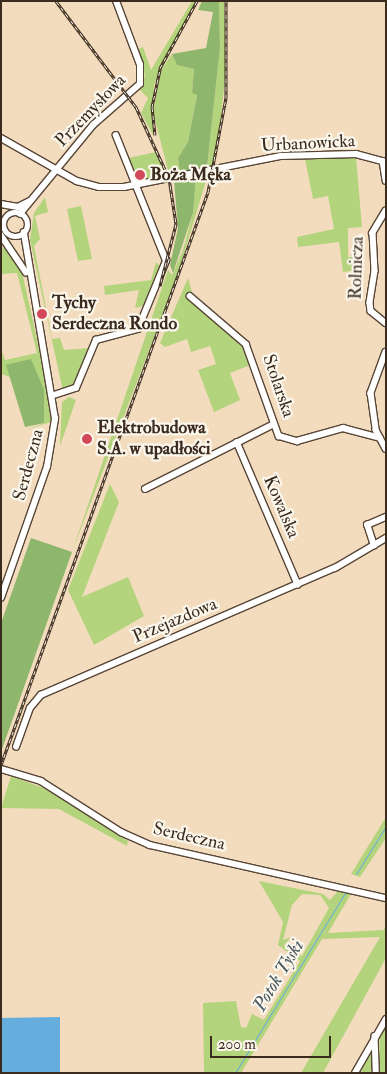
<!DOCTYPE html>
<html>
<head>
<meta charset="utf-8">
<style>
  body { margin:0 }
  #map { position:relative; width:387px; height:1074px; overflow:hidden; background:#f3dcbd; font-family:"IM FELL Double Pica",serif }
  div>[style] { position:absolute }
  .green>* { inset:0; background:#b3d47c }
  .forest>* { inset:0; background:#8eb66c }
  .water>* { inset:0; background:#65addc }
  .stream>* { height:1px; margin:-0.5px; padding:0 0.5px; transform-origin:0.5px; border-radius:0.5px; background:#65addc }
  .roads { filter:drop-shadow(1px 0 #574536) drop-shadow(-1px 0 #574536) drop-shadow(0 1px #574536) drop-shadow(0 -1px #574536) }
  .minor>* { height:5.5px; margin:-2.75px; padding:0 2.75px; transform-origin:2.75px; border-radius:2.75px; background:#fff }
  .minor>.ring { margin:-2.75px; padding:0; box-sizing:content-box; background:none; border:5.5px solid #fff; border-radius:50% }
  .rail>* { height:3px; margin-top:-1.5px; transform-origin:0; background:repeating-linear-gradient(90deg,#fbf7ec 0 4px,#3b2a1e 0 8px); box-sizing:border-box; border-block:1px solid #3b2a1e }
  .dots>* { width:14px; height:14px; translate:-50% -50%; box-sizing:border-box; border:2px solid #fbf7ec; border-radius:50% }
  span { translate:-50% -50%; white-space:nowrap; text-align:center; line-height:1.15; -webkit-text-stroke:4.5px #fbf7ec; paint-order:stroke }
  .street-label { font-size:18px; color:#3b2a1e }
  .poi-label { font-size:18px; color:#3b2a1e; font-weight:700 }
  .left { translate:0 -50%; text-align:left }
  .water-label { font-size:19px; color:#4a5860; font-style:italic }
  .frame { position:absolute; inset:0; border:2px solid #3b2a1e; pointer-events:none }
  .scale { position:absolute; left:210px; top:1036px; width:121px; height:22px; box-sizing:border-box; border:2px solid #3b2a1e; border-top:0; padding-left:6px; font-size:15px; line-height:18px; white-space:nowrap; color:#3b2a1e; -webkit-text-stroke:4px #fbf7ec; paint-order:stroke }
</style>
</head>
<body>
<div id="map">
  <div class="green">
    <div style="clip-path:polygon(192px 1px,196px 1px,154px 85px,153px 135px,141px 113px,148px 98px,140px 90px,145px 75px,137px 50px,143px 47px,151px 70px)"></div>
    <div style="clip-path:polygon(219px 1px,224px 1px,226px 71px,219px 133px,213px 165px,207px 167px,220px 48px)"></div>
    <div style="clip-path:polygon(172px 54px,177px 65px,194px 69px,192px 93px,197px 94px,188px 142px,178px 158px,180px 173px,169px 174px,153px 112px,161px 70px)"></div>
    <div style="clip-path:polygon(156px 152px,166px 175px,139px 180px,128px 158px)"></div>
    <div style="clip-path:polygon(356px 157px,362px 227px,348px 228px,348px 257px,361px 257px,362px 269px,343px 272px,339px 242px,298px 247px,297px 237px,334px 229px,328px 196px,313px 199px,305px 159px)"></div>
    <div style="clip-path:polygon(208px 174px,177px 277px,72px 552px,168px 270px,172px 275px,183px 250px,193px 213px,196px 177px)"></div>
    <div style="clip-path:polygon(45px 197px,48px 212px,35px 216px,40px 239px,34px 246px,52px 339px,60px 338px,64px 350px,89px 348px,76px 385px,63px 391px,30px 240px,34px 213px)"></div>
    <div style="clip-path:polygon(81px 206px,92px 259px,78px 261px,67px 209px)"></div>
    <div style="clip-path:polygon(1px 246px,12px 254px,22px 272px,50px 397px,51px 422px,25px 430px,44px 423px,10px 377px,1px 374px,1px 349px,5px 360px,37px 353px,17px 273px,1px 274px)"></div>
    <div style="clip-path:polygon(156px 262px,161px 267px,147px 305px,135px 308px,139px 290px,105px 295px,104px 286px,151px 280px)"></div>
    <div style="clip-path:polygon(188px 278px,192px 292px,188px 296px,240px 343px,253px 364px,230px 373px,240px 400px,214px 412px,198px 370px,216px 364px,210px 346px,191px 352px,187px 339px,165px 347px,160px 343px)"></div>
    <div style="clip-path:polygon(69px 397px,76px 400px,60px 446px,62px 402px)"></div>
    <div style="clip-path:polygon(110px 484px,119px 502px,82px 597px,128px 577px,144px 616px,94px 645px,68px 590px)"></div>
    <div style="clip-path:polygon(11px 776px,46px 789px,128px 841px,127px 846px,59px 809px,1px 808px)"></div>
    <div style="clip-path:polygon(386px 817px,386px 838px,360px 877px,351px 874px)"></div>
    <div style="clip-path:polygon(evenodd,259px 881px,323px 894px,330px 900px,338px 891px,351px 894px,328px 933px,384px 930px,386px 925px,386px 958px,323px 1073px,301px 1073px,380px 937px,322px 939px,241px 1073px,204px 1073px,203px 1003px,236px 1001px,241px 1027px,246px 1028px,252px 1014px,264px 1020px,300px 961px,278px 945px,283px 922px,259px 881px,302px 894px,320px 895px,329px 908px,302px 956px,284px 945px,291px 937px,283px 940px,292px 905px,302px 894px)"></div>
    <div style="clip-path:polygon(386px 1024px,386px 1073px,378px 1073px,380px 1034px)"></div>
    <div style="clip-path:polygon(373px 1048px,374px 1071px,362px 1073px,361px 1067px)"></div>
  </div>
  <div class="forest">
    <div style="clip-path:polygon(202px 1px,219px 1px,220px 48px,207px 167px,180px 173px,178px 158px,188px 142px,197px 95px,192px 93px,194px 69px,177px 65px,172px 54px,206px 48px,213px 12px,198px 10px)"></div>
    <div style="clip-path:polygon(196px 177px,193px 213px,173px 273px,170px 265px,178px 228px,174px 181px)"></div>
    <div style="clip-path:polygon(31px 359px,44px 390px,44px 423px,25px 427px,6px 365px)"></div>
    <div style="clip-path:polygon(31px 538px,72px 552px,1px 752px,1px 623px)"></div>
  </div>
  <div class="water">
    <div style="clip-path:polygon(60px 1017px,60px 1073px,1px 1073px,1px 1018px)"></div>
  </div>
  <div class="stream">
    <div style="left:356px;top:874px;width:57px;rotate:-58deg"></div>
    <div style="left:235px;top:1073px;width:211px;rotate:-58.6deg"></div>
  </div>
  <div class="roads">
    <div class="minor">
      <div style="left:1px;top:138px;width:87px;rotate:29.5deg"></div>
      <div style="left:77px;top:181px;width:23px;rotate:15deg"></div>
      <div style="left:99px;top:187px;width:25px"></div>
      <div style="left:124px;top:187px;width:160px;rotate:-11.2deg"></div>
      <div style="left:281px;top:156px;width:75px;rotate:-1.5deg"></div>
      <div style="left:356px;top:154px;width:31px;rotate:15deg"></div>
      <div style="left:383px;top:161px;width:20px;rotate:81deg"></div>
      <div style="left:1px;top:204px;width:17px;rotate:10deg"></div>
      <div style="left:18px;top:207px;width:13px;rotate:-27deg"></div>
      <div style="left:386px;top:211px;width:26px;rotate:121deg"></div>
      <div style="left:373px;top:233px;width:38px;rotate:87deg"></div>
      <div style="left:375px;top:271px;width:32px;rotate:99deg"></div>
      <div style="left:370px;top:303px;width:8px;rotate:83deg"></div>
      <div style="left:371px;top:311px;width:19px;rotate:39deg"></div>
      <div class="ring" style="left:4px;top:213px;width:18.5px;height:18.5px"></div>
      <div style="left:20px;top:214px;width:115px;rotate:-50.6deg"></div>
      <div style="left:93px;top:125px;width:62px;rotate:-41.1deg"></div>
      <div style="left:140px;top:84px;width:19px;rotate:-90deg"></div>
      <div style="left:140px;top:65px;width:68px;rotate:-110.6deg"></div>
      <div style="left:1px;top:235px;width:45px;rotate:56deg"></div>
      <div style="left:190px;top:296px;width:74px;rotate:40.6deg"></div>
      <div style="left:246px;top:344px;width:98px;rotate:70.3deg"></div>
      <div style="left:279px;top:436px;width:19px;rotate:16deg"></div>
      <div style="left:297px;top:441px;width:48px;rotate:-15.8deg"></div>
      <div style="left:343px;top:428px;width:38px;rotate:15deg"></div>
      <div style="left:386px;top:352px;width:44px;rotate:110.1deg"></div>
      <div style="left:371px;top:393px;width:37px;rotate:82deg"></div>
      <div style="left:376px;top:430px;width:21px;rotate:62deg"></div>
      <div style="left:54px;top:395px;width:23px;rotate:-18deg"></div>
      <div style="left:76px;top:388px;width:52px;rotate:-67.4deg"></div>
      <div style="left:96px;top:340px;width:43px;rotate:-14.7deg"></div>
      <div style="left:138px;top:329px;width:74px;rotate:-67.6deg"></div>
      <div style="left:166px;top:261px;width:135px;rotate:-111.8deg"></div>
      <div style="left:237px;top:442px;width:155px;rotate:66.8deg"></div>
      <div style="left:145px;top:489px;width:144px;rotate:-26.7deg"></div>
      <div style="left:374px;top:546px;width:22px;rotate:-108deg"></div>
      <div style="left:367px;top:525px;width:21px;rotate:-23deg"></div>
      <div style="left:1px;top:598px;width:139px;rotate:-70.7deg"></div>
      <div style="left:47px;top:467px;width:49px;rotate:-80.5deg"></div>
      <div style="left:55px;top:419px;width:189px;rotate:-99.5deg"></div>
      <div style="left:16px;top:747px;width:41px;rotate:-70.3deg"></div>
      <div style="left:30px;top:708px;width:17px;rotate:-50deg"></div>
      <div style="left:41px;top:695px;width:320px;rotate:-23.4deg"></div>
      <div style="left:335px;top:568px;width:59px;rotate:-30.5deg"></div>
      <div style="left:1px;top:769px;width:42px;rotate:16.7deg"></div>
      <div style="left:41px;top:781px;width:95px;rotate:32.5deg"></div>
      <div style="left:121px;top:832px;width:32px;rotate:24deg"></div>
      <div style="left:150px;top:845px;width:242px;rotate:12.7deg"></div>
      <div style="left:375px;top:1036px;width:37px;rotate:88deg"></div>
      <div style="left:355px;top:1073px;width:62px;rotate:-60.1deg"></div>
    </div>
  </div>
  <div class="rail">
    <div style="left:56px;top:1px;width:133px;rotate:53deg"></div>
    <div style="left:136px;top:107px;width:78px;rotate:65.1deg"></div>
    <div style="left:169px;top:178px;width:47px;rotate:81.3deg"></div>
    <div style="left:176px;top:224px;width:64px;rotate:104.5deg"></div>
    <div style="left:155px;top:135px;width:28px;rotate:-96deg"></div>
    <div style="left:152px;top:107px;width:40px;rotate:-78deg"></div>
    <div style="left:160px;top:68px;width:77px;rotate:-61.1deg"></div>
    <div style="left:1px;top:765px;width:609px;rotate:-70.14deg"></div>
    <div style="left:208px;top:192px;width:96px;rotate:-79.2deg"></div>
    <div style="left:226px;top:98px;width:97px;rotate:-90deg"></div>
  </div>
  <div class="dots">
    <div style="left:140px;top:175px;background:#d1495b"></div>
    <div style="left:42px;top:314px;background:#d1495b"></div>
    <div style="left:87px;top:439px;background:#d1495b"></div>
  </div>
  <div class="street-label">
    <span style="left:91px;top:111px;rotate:-46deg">Przemysłowa</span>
    <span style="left:308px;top:144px;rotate:-3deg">Urbanowicka</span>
    <span style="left:357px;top:268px;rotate:-88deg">Rolnicza</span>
    <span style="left:278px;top:386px;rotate:71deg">Stolarska</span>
    <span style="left:29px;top:465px;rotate:-75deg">Serdeczna</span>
    <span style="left:281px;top:507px;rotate:67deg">Kowalska</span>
    <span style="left:175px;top:621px;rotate:-23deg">Przejazdowa</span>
    <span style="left:189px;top:837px;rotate:13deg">Serdeczna</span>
  </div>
  <div class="poi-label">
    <span class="left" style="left:150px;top:175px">Boża Męka</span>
    <span class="left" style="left:52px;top:314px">Tychy<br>Serdeczna Rondo</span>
    <span class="left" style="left:97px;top:439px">Elektrobudowa<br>S.A. w upadłości</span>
  </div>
  <div class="water-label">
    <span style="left:279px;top:976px;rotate:-59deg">Potok Tyski</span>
  </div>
  <div class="frame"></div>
  <div class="scale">200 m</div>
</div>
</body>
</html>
